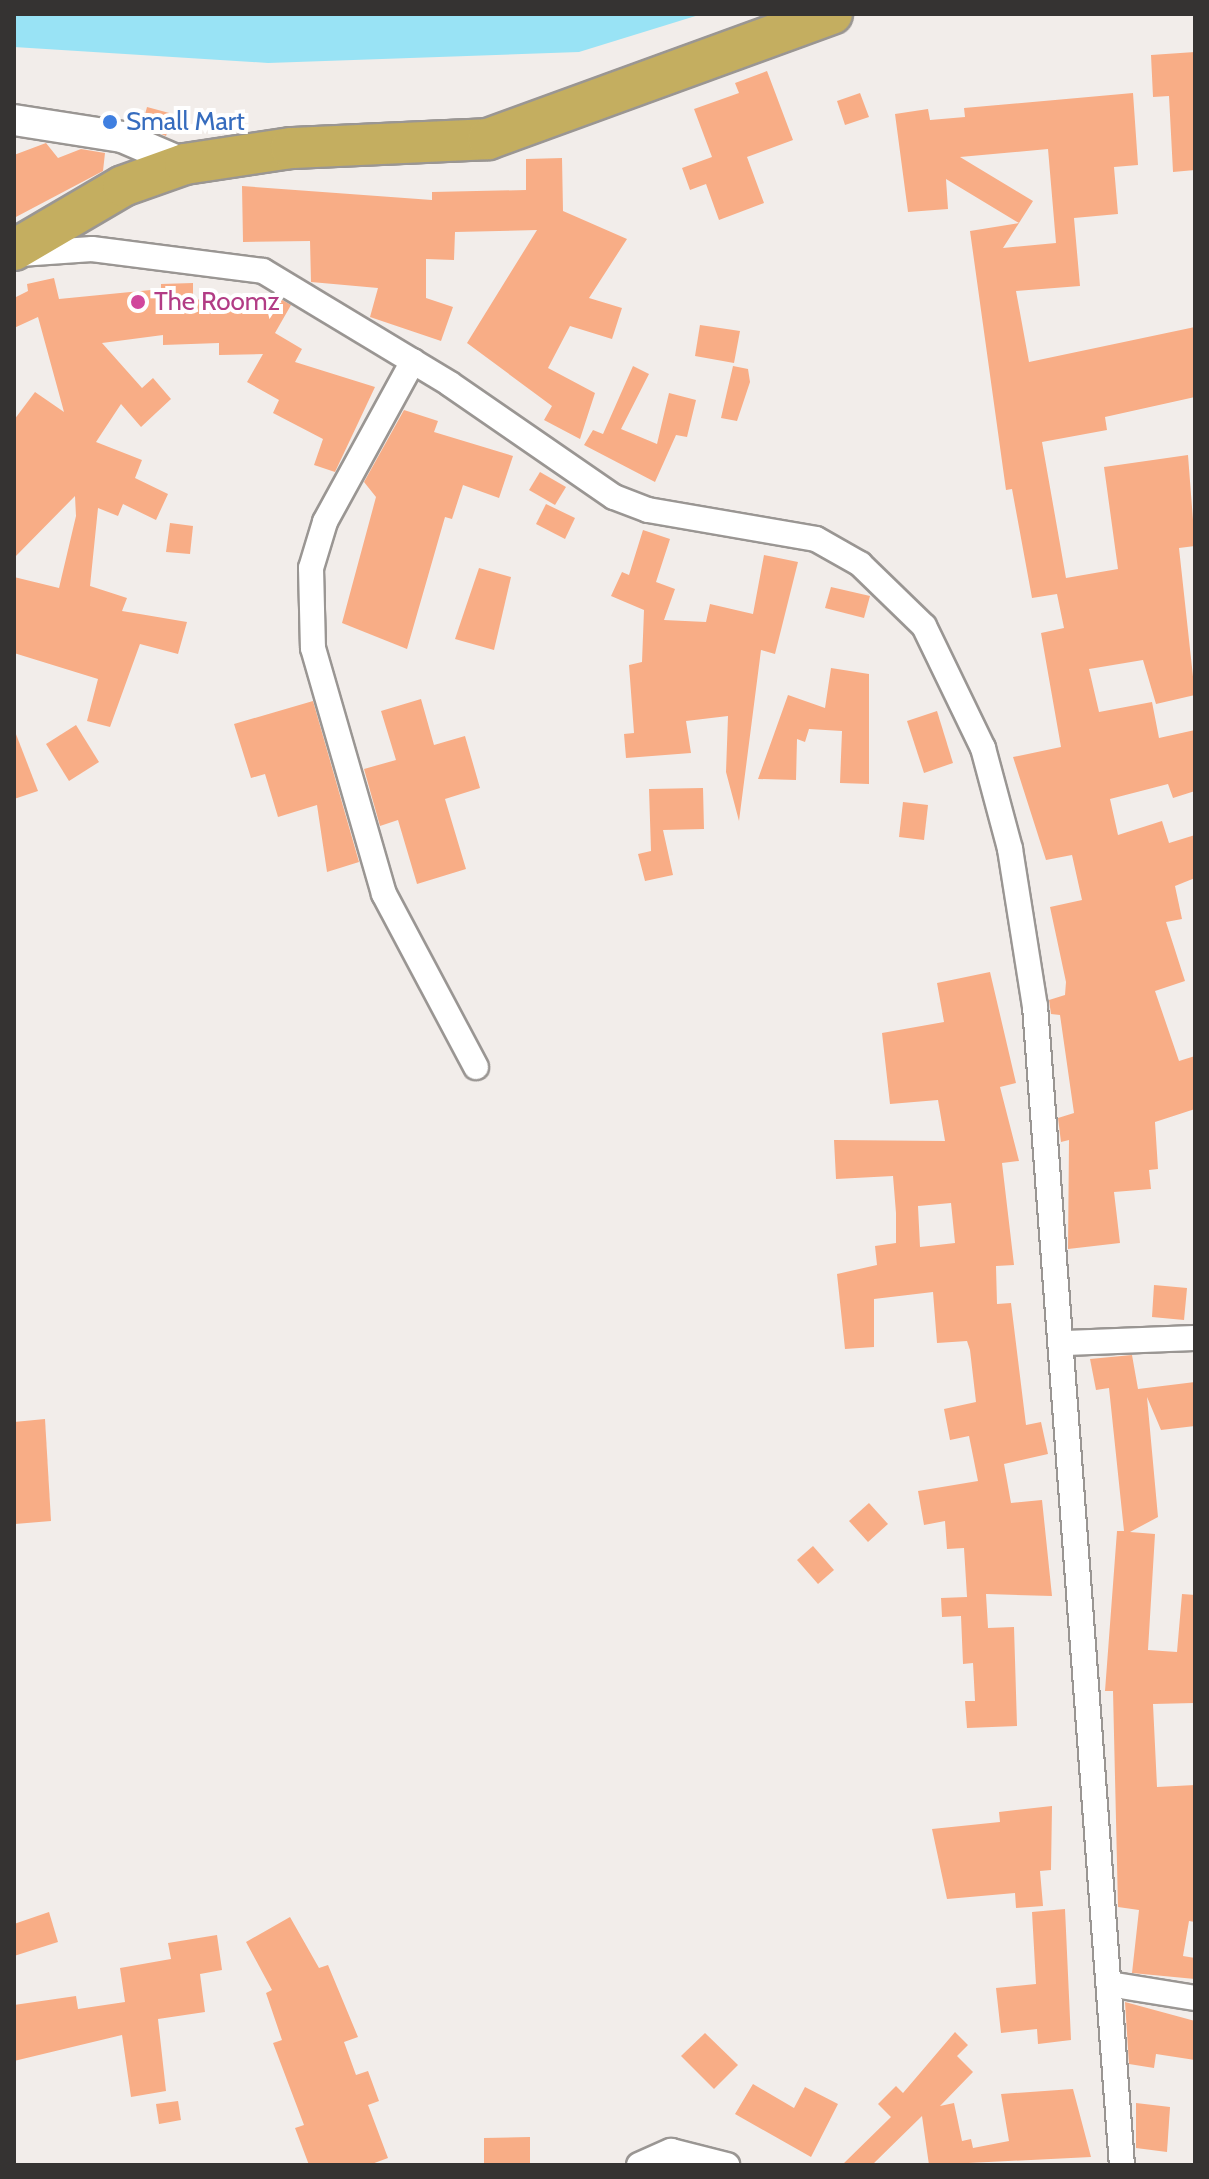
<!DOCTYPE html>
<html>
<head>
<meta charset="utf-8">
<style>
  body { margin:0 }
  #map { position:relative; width:1209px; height:2179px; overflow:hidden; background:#f2edea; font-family:Cabin,sans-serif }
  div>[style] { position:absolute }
  .water>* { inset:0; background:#99e3f5 }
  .building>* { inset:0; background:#f8ad86 }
  .roads { filter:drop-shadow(2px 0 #9a9693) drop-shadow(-2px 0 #9a9693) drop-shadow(0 2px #9a9693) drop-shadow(0 -2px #9a9693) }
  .minor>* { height:24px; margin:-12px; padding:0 12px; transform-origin:12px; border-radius:12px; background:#fff }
  .tertiary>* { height:30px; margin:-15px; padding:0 15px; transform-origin:15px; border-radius:15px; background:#fff }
  .trunk>* { height:40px; margin:-20px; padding:0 20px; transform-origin:20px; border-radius:20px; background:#c4ae60 }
  .dots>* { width:22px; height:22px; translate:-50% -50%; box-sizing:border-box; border:4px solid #fff; border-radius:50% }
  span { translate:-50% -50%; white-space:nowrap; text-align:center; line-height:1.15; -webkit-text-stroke:8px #fff; paint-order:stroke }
  .shop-label { font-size:26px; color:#366cbe }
  .left { translate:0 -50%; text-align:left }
  .hotel-label { font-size:26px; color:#b23c85 }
  .frame { position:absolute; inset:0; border:16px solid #353332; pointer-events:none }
</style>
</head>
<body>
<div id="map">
  <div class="water">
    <div style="clip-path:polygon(14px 14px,702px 14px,579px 52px,268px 63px,14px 47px)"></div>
  </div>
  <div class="building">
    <div style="clip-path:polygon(1195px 52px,1195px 170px,1173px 172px,1169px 96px,1153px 97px,1151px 55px)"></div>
    <div style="clip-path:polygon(767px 71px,793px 140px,747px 157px,764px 203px,719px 220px,706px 184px,690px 190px,682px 168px,712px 157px,694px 109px,739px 93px,735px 83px)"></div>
    <div style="clip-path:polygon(860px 93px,869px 117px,845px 125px,837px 101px)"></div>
    <div style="clip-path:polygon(evenodd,1133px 93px,1138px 165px,1114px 167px,1118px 214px,1074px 218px,1080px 286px,1016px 291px,1029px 362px,1195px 327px,1195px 397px,1105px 417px,1107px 430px,1042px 442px,1066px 578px,1118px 569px,1104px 467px,1188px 455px,1195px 546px,1179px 548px,1195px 695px,1156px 704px,1143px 660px,1089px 669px,1099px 712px,1152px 702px,1159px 738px,1195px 730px,1195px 791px,1173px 798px,1168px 784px,1110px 799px,1118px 835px,1162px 821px,1169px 843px,1195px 835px,1195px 878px,1175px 886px,1182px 919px,1166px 922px,1185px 981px,1155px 991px,1179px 1061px,1195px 1056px,1195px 1109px,1155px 1122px,1158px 1169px,1149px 1170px,1151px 1189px,1114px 1192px,1120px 1243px,1068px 1249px,1069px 1140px,1061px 1142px,1058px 1118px,1074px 1113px,1060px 1015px,1051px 1014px,1049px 1000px,1065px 995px,1066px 982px,1050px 907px,1082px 900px,1072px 855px,1046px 860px,1013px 757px,1061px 747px,1041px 633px,1064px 628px,1057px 594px,1032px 598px,1012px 489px,1006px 490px,970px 231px,1019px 223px,946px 179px,948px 209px,908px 212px,895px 114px,928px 109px,930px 120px,965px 117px,964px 108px,1133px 93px,1048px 149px,1056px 243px,1003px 248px,1033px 201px,960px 157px,1048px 149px)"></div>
    <div style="clip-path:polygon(147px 107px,173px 114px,166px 136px,142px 126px)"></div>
    <div style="clip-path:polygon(46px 143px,58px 158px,81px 149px,105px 153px,103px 171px,14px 218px,14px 155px)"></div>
    <div style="clip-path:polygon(562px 158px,563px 211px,627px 239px,589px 298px,622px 308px,612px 339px,570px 326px,548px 368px,595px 393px,580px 439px,544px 420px,552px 406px,467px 343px,537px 230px,455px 232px,454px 260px,426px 259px,426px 298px,453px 307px,441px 341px,370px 317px,378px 288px,311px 282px,310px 241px,243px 242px,242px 186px,432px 200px,432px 192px,526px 190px,526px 159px)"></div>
    <div style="clip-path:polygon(54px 278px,59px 299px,161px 289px,161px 284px,193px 283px,193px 300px,272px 294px,291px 305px,275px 333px,302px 349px,295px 362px,375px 387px,335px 472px,314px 465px,323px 439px,273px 413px,279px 400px,247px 382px,263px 354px,219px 355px,219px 343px,163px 345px,163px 335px,102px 343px,142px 388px,153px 378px,171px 399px,141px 427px,121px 404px,96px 442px,142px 460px,135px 478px,168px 494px,156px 520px,123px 504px,118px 516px,98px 508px,90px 586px,127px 598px,122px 611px,187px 622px,178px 654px,140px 644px,110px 727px,87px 721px,98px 679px,14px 653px,14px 577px,59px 588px,76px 516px,75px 496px,14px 558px,14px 420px,35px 392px,64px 412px,38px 317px,14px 328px,14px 298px,28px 291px,27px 284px)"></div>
    <div style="clip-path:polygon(700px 325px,740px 331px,734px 363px,695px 356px)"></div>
    <div style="clip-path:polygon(633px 366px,649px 374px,621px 429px,657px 444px,669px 393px,696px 400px,687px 437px,676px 435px,655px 482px,584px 445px,593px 430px,603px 434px)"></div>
    <div style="clip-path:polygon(733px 366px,748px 369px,750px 382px,737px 421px,721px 418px)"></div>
    <div style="clip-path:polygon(404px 410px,438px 421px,434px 432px,513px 456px,499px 498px,463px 485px,452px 519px,445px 517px,407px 649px,342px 623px,376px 497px,364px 482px)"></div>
    <div style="clip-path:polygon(540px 472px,566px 487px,555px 505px,529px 490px)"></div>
    <div style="clip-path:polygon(546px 504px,575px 518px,565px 539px,536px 524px)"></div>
    <div style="clip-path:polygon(170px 523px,193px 526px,190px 554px,166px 552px)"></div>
    <div style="clip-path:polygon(643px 530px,670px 539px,656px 582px,675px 589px,664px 620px,706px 622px,710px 604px,753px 614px,764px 555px,798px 562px,775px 654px,761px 650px,739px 821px,726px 772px,728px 716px,686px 721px,691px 753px,626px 758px,624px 734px,634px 733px,629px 665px,642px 662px,644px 610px,611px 596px,622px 572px,629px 575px)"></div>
    <div style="clip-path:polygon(479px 568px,511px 577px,494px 650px,455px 639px)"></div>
    <div style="clip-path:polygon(831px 587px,870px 596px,864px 618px,825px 608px)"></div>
    <div style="clip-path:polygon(831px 668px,869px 674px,869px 784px,840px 783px,842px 731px,809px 729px,805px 742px,797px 739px,796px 780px,758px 779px,788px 695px,825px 708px)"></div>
    <div style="clip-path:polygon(421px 699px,434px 745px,465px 736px,480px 788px,445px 799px,466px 869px,417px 884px,398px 820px,380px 826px,364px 769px,396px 760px,381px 711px)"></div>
    <div style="clip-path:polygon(313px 701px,359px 862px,327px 872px,317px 805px,278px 817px,265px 774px,251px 778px,234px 724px)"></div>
    <div style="clip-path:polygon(937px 711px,953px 763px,924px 773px,907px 721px)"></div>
    <div style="clip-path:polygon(76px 725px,99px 762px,69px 781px,46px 744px)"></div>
    <div style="clip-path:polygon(14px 729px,38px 791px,14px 799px)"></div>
    <div style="clip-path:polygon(703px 788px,704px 829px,663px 830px,673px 875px,645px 881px,638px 854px,651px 851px,649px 789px)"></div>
    <div style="clip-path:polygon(903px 802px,928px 805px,924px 840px,899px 837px)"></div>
    <div style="clip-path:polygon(evenodd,990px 972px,1016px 1083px,1000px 1087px,1019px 1161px,1002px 1163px,1014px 1265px,996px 1266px,997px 1304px,1011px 1303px,1026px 1425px,1041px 1422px,1048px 1454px,1004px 1464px,1011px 1503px,1042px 1500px,1052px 1596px,986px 1594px,988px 1628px,1014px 1627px,1017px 1726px,967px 1728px,965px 1701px,975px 1701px,973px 1663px,963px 1664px,961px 1616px,942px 1617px,941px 1598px,967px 1597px,964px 1548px,947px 1549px,945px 1521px,924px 1525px,918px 1491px,978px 1481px,969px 1436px,950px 1440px,944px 1409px,976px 1402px,970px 1350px,967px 1341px,937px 1343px,933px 1292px,874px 1299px,874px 1347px,845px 1349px,837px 1274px,877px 1265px,875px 1246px,896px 1243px,896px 1213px,893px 1176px,836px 1179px,834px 1140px,945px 1141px,938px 1100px,890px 1104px,882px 1033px,944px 1022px,937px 983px,990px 972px,951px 1203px,955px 1243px,920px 1247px,918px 1206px,951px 1203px)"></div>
    <div style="clip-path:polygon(1154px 1285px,1187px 1288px,1184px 1320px,1152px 1317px)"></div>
    <div style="clip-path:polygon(1132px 1355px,1138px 1389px,1195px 1382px,1195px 1426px,1161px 1430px,1147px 1397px,1158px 1517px,1130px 1532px,1155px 1534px,1148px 1650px,1177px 1652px,1182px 1594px,1195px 1595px,1195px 1703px,1153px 1704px,1157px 1787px,1195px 1785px,1195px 1922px,1189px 1921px,1183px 1956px,1195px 1958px,1195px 1979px,1132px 1973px,1139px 1910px,1118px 1907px,1113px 1691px,1105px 1691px,1117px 1531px,1124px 1531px,1109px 1388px,1096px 1390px,1090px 1359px)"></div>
    <div style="clip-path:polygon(45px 1419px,51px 1521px,15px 1524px,14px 1422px)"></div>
    <div style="clip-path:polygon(869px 1503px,888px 1524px,868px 1542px,849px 1521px)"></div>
    <div style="clip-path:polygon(813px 1546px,834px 1570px,818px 1584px,797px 1560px)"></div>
    <div style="clip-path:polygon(1052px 1806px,1051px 1870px,1040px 1871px,1043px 1906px,1016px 1908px,1015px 1893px,947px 1899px,932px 1829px,1000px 1822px,999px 1812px)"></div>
    <div style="clip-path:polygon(1065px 1909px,1071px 2040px,1038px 2044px,1037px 2029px,1001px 2033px,996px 1988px,1036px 1984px,1032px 1912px)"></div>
    <div style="clip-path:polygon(49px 1912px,58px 1942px,14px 1956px,14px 1924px)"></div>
    <div style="clip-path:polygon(290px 1917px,319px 1968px,328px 1965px,358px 2037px,344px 2042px,356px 2075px,368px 2071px,379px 2101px,368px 2105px,388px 2158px,369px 2165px,309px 2165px,295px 2128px,304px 2125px,273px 2043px,282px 2040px,266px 1993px,272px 1990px,246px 1942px)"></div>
    <div style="clip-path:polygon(217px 1935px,222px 1970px,200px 1974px,205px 2012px,158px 2019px,166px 2091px,131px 2097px,122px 2035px,14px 2061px,14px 2005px,76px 1996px,78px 2009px,125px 2002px,120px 1968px,171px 1959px,168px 1943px)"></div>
    <div style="clip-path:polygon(1125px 2002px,1195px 2021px,1195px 2060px,1156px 2054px,1154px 2068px,1129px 2064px)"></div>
    <div style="clip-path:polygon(955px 2032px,968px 2045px,957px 2056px,973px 2072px,940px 2106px,954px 2103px,962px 2141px,971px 2139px,973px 2148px,1009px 2141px,1001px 2094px,1073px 2089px,1091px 2157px,929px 2165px,922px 2116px,872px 2165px,842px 2165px,891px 2117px,878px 2104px,896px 2086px,903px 2093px)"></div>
    <div style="clip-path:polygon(705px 2033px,738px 2065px,714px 2089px,681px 2056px)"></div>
    <div style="clip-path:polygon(753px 2084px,794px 2108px,805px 2087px,838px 2104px,811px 2157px,735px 2114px)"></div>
    <div style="clip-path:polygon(178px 2101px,181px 2120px,159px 2124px,156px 2104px)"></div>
    <div style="clip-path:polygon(1136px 2103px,1170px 2107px,1167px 2152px,1136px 2148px)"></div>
    <div style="clip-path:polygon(530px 2137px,530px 2165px,484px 2165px,484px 2138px)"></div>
  </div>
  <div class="roads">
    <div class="minor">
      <div style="left:20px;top:254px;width:72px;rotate:-4deg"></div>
      <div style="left:92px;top:249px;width:172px;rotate:7.3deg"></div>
      <div style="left:263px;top:271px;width:218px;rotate:31.1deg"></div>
      <div style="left:450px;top:384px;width:199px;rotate:34.6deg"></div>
      <div style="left:614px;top:497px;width:36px;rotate:21deg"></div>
      <div style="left:648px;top:510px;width:170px;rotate:9.8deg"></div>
      <div style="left:816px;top:539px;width:51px;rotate:29.6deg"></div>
      <div style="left:860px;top:564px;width:89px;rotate:44.1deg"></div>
      <div style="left:924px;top:626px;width:136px;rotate:64.2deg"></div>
      <div style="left:983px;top:748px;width:105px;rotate:75deg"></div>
      <div style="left:1010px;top:849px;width:159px;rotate:81deg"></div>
      <div style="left:1035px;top:1006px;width:1162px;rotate:85.71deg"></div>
      <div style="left:413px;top:361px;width:183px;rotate:118.7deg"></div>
      <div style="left:325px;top:522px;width:48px;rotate:106.9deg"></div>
      <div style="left:311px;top:568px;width:80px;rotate:88.6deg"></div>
      <div style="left:313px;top:648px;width:256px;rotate:73.9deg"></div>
      <div style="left:384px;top:894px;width:196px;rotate:62deg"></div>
      <div style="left:1065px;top:1343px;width:130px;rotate:-2.2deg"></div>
      <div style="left:1109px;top:1984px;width:87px;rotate:9.2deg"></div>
      <div style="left:639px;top:2165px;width:35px;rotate:-24deg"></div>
      <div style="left:671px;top:2151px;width:58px;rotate:14deg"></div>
    </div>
    <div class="tertiary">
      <div style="left:14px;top:120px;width:109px;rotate:8.9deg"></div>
      <div style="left:122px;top:137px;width:69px;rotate:23.2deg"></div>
    </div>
    <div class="trunk">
      <div style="left:14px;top:250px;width:126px;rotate:-30.4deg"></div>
      <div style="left:123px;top:186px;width:66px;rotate:-19.5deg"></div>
      <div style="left:185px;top:164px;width:107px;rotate:-8.6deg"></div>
      <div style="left:291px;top:148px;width:197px;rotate:-2.6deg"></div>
      <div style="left:488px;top:139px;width:366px;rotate:-20deg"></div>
    </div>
  </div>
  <div class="dots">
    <div style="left:110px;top:122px;background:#3f7fe0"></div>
    <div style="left:138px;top:302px;background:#d1479c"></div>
  </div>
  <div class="shop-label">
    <span class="left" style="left:126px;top:122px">Small Mart</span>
  </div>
  <div class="hotel-label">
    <span class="left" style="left:154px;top:302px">The Roomz</span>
  </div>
  <div class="frame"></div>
</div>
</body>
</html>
